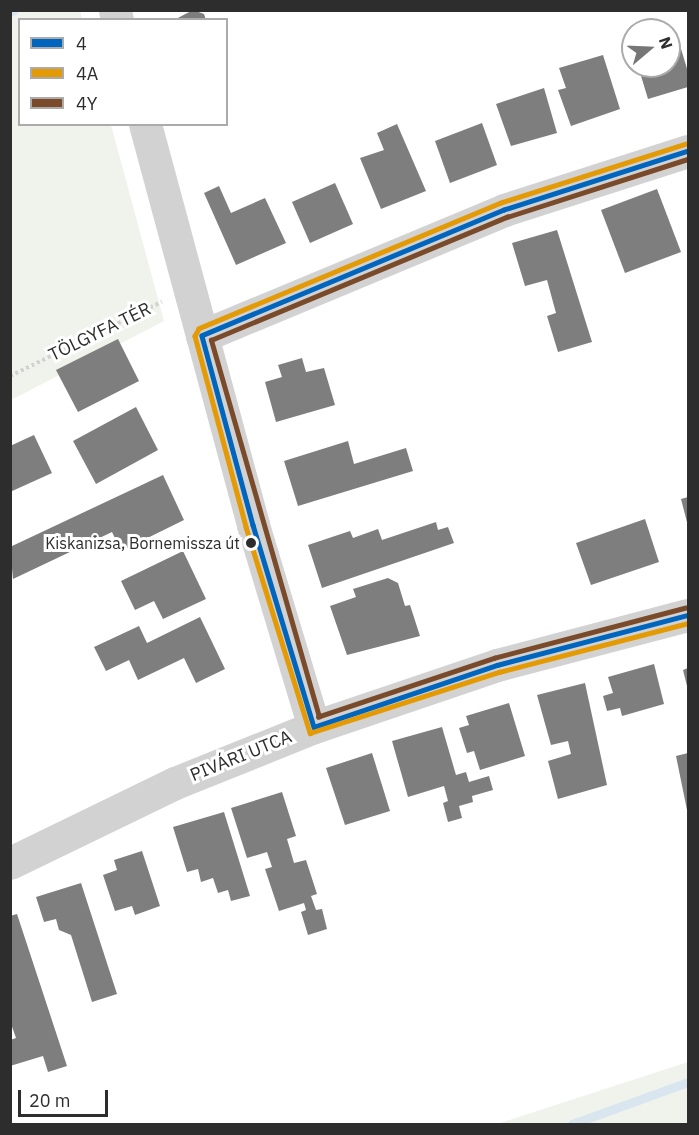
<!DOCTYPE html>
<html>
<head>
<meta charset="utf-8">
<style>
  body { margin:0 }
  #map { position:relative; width:699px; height:1135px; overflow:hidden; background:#fff; font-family:"IBM Plex Sans",sans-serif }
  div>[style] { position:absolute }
  .green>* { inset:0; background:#eff3eb }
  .stream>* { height:9px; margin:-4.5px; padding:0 4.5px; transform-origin:4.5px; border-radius:4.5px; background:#d9e5ef }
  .building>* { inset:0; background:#7e7e7e }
  .path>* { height:4px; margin-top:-2px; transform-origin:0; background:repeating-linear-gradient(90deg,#d2d2d2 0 3px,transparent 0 6px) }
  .minor>* { height:33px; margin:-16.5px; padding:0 16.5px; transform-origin:16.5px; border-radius:16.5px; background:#d2d2d2 }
  .bus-1>* { height:4.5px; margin:-2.25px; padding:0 2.25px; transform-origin:2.25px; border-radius:2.25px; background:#0065bd }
  .bus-2>* { height:4.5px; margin:-2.25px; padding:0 2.25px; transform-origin:2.25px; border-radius:2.25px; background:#e39a04 }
  .bus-3>* { height:4.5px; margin:-2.25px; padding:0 2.25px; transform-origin:2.25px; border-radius:2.25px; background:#7a4b2a }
  .dots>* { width:16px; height:16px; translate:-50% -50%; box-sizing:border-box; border:3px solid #fff; border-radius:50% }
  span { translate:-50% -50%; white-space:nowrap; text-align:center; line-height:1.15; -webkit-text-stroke:6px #fff; paint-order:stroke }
  .bus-label { font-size:16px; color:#2d2d2d }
  .right { translate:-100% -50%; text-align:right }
  .street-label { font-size:18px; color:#2d2d2d }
  .frame { position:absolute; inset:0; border:12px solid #2d2d2d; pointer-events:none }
  .legend { position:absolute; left:18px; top:18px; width:210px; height:108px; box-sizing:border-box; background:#fff; border:2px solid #ababab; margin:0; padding:8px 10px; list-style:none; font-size:18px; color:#2d2d2d }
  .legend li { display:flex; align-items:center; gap:12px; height:30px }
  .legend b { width:30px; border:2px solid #ababab }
  .north { position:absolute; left:621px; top:18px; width:60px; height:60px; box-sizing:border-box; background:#fff; border:2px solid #ababab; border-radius:50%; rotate:71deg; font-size:16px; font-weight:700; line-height:24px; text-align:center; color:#2d2d2d }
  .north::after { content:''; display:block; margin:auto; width:21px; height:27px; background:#767676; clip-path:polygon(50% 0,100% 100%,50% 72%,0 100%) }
  .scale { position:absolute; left:18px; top:1090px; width:90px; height:27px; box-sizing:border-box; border:3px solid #2d2d2d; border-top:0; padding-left:8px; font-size:18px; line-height:21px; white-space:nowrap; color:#2d2d2d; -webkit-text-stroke:4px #fff; paint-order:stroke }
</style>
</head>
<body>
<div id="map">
  <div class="green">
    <div style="clip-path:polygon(11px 11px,80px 11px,82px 19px,20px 20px,20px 124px,111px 125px,164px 321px,11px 400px)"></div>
    <div style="clip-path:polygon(688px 1062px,688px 1124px,497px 1124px)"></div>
  </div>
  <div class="stream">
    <div style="left:10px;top:12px;width:4px;rotate:-27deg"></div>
    <div style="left:572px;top:1124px;width:123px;rotate:-19.9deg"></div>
  </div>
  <div class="building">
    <div style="clip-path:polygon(193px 10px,204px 14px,206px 20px,174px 20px)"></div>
    <div style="clip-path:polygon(676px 32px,688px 72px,688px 87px,648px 99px,638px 66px,669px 66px,669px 34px)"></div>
    <div style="clip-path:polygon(603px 55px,620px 109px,571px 126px,558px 90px,566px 88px,559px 68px)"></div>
    <div style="clip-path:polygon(544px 88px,557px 133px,511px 146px,496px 104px)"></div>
    <div style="clip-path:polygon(482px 123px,497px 165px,450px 183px,435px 141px)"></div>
    <div style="clip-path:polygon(397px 124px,426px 191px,381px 209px,360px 158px,384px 150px,377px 133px)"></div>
    <div style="clip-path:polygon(335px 183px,353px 224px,310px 243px,292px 202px)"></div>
    <div style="clip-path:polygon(219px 186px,231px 213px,265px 198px,286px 243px,236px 265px,204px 193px)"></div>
    <div style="clip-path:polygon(657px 189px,681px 252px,625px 273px,601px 210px)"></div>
    <div style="clip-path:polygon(557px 230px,592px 342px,558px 352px,547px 316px,556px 313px,547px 280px,525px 286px,512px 243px)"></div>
    <div style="clip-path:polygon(118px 339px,139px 381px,78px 412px,56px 370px)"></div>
    <div style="clip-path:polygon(302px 358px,306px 372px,324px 368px,335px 405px,276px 422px,265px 382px,282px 377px,278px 365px)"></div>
    <div style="clip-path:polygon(136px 407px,158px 450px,96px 484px,73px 441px)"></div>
    <div style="clip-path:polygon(34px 435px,52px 473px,10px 492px,10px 446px)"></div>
    <div style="clip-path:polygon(348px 441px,354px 464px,406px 448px,413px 471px,298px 506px,284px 461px)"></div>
    <div style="clip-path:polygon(163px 475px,184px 520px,121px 551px,112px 532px,13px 579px,10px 547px)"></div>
    <div style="clip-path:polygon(688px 497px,688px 526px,681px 499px)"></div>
    <div style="clip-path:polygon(645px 519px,659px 562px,591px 585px,576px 543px)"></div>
    <div style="clip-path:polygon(436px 522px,438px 530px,448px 527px,454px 543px,322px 588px,308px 545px,350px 531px,353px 538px,378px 529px,382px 540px)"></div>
    <div style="clip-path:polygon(183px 551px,206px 599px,163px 619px,154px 601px,135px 610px,121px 581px)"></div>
    <div style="clip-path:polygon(388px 578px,398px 583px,405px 606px,410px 605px,420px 636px,347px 655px,330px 606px,356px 597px,353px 589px)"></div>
    <div style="clip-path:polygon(200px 617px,225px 669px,196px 683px,184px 658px,138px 680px,129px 660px,106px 671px,94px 647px,139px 626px,147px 643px)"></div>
    <div style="clip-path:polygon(654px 664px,664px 704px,622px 716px,620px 708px,607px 711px,603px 696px,613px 693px,608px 677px)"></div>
    <div style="clip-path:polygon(688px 668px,688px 690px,683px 670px)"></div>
    <div style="clip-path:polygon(585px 683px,607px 785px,558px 799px,548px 761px,571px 754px,568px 741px,551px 745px,537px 695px)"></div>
    <div style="clip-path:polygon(509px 703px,525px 756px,480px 770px,474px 751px,467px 753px,459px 728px,469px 725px,466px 716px)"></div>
    <div style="clip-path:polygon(442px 727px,456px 775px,466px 772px,469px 782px,489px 776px,493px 790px,472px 796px,473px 802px,459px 806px,462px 818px,448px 822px,443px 803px,448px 801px,444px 786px,408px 797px,392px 741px)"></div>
    <div style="clip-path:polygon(372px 753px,390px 811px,345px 825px,326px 768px)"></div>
    <div style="clip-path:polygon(688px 753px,688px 810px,687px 810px,676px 756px)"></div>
    <div style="clip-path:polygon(282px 792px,296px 836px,287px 839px,294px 863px,306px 860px,317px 894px,311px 896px,316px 910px,322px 909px,327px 929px,308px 935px,301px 912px,306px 910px,304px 903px,279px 911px,265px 869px,272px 867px,267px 852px,247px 858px,231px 808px)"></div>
    <div style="clip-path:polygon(224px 812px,250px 896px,231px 901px,228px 890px,218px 893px,213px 878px,201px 882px,198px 869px,187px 872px,173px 827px)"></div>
    <div style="clip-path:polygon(142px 851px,160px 906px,135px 915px,132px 906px,115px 911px,103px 875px,117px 870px,114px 860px)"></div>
    <div style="clip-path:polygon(81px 883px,117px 994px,92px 1002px,71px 935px,59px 930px,56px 919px,44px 922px,36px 897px)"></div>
    <div style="clip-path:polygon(17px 914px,67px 1066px,48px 1072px,43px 1056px,10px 1066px,10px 1040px,16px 1038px,10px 1021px,10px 916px)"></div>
  </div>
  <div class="path">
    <div style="left:10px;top:376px;width:169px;rotate:-26deg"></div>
  </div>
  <div class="minor">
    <div style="left:115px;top:10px;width:10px;rotate:79deg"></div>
    <div style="left:145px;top:124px;width:415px;rotate:74.9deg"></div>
    <div style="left:253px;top:525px;width:211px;rotate:73.2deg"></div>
    <div style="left:202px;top:336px;width:327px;rotate:-22.6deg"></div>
    <div style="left:504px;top:210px;width:193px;rotate:-17.8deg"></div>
    <div style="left:10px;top:863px;width:183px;rotate:-25.9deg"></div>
    <div style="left:175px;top:783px;width:150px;rotate:-21.9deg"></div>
    <div style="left:314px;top:727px;width:193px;rotate:-18.7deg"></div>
    <div style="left:497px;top:665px;width:197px;rotate:-14.7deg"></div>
  </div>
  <div class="bus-1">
    <div style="left:688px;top:151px;width:193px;rotate:162.2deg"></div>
    <div style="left:504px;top:210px;width:327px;rotate:157.4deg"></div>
    <div style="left:202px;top:336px;width:196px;rotate:74.9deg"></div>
    <div style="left:253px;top:525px;width:211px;rotate:73.2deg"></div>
    <div style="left:314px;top:727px;width:193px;rotate:-18.7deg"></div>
    <div style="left:497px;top:665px;width:197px;rotate:-14.7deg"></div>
  </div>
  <div class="bus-2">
    <div style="left:686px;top:144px;width:194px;rotate:162.3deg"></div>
    <div style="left:501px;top:203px;width:327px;rotate:157.4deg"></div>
    <div style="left:199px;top:329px;width:8px;rotate:120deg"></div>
    <div style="left:195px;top:336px;width:198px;rotate:75deg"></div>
    <div style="left:246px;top:527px;width:216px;rotate:72.7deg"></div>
    <div style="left:310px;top:733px;width:199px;rotate:-17.9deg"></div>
    <div style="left:499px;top:672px;width:195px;rotate:-14.5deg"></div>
  </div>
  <div class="bus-3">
    <div style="left:686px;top:608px;width:197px;rotate:165.3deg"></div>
    <div style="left:495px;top:658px;width:186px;rotate:161.5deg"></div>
    <div style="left:319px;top:717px;width:392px;rotate:-106deg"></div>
    <div style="left:211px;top:340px;width:321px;rotate:-22.6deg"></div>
    <div style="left:507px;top:217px;width:190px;rotate:-17.8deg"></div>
  </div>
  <div class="dots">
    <div style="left:251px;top:543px;background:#2d2d2d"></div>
  </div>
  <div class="bus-label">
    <span class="right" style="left:240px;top:543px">Kiskanizsa, Bornemissza út</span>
  </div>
  <div class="street-label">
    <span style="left:100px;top:332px;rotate:-26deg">TÖLGYFA TÉR</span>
    <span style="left:241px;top:756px;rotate:-22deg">PIVÁRI UTCA</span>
  </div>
  <div class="frame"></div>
  <ul class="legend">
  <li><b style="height:8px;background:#0065bd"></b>4</li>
  <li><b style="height:8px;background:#e39a04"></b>4A</li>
  <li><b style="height:8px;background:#7a4b2a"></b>4Y</li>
  </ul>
  <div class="north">N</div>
  <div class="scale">20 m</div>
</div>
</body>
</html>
